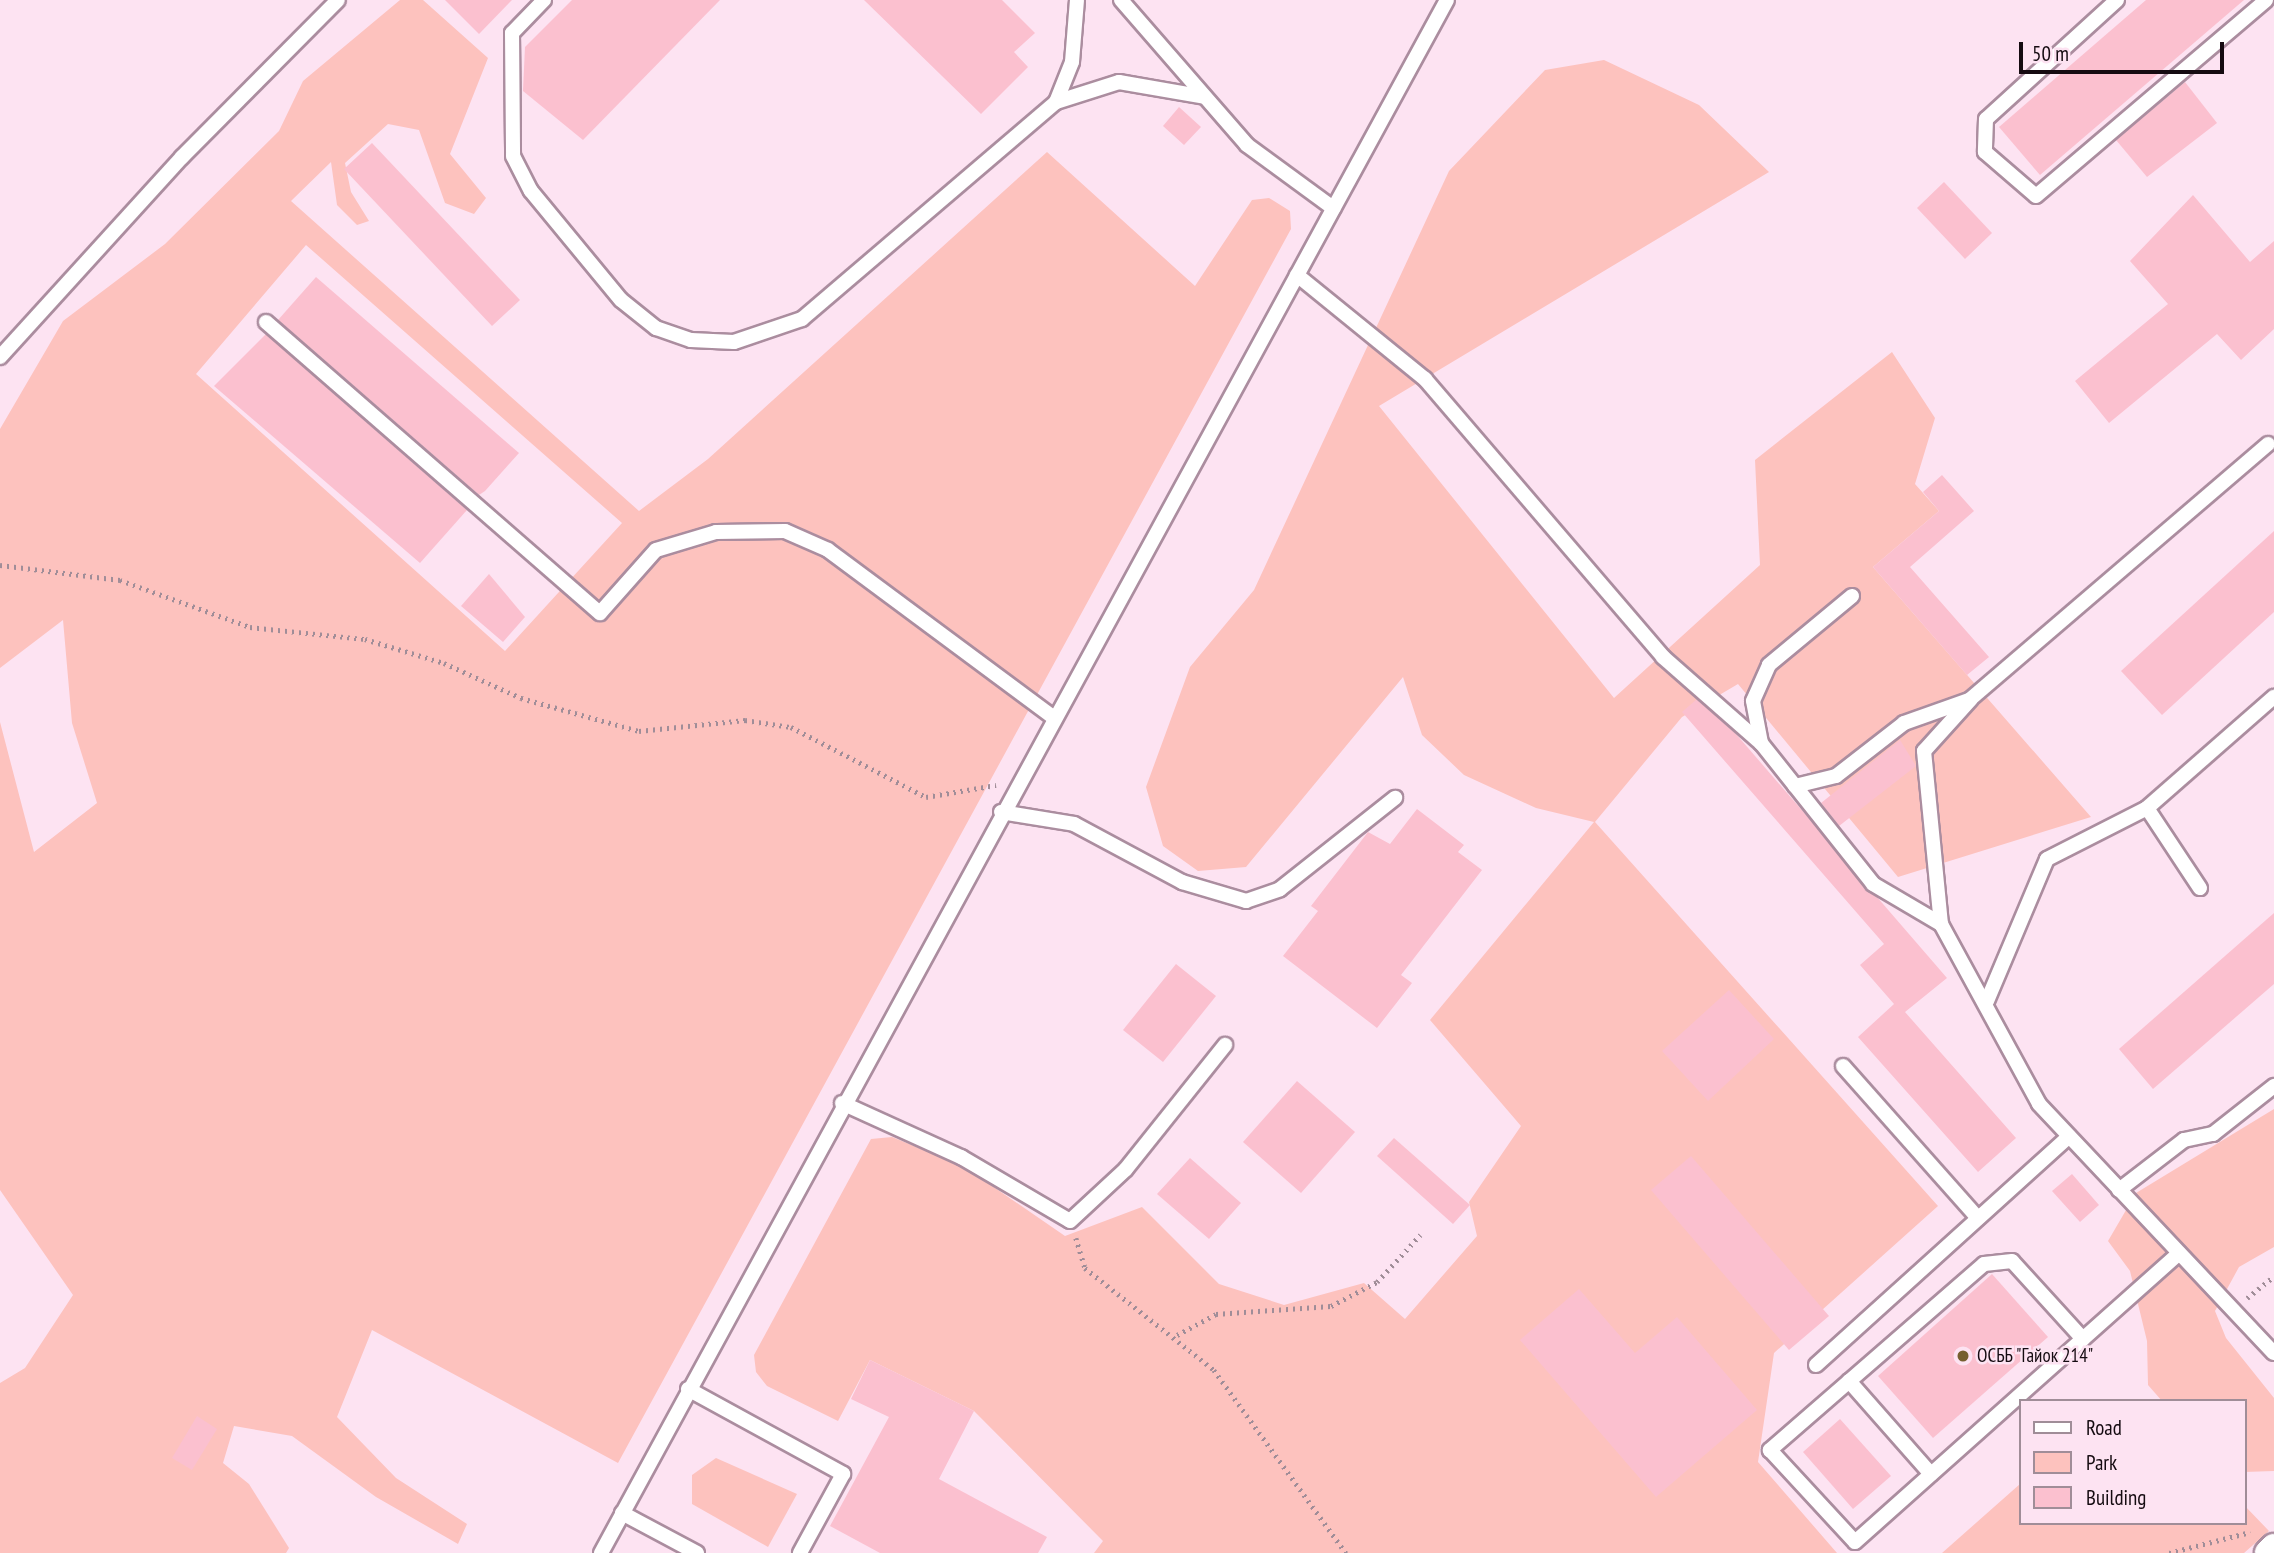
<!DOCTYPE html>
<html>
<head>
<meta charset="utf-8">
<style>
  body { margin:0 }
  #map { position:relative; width:2274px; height:1553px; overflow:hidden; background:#fde3f2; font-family:"PT Sans Narrow",sans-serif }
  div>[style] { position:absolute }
  .green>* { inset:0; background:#fdc2be }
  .building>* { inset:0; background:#fbc0cf }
  .path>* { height:4.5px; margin-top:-2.25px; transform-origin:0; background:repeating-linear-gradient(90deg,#a08d98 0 2px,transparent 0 7px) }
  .roads { filter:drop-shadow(2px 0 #ab8d9f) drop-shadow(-2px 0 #ab8d9f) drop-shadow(0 2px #ab8d9f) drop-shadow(0 -2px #ab8d9f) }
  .lane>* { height:14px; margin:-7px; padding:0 7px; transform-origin:7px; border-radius:7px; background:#fff }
  .street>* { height:28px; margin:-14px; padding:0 14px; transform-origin:14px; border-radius:14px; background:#fff }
  .dots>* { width:19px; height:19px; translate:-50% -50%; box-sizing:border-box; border:4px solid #fde3f2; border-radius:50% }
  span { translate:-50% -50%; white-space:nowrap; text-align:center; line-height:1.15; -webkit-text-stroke:5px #fde3f2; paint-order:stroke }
  .poi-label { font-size:19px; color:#150b11 }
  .left { translate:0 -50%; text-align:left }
  .legend { position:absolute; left:2019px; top:1399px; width:228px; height:126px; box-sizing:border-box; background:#fde3f2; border:2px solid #a08d98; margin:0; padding:9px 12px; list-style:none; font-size:21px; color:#150b11 }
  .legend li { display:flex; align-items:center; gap:14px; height:35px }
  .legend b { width:35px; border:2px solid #a08d98 }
  .scale { position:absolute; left:2019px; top:42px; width:205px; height:32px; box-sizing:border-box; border:4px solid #150b11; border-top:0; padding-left:9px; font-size:21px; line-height:24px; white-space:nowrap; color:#150b11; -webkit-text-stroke:5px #fde3f2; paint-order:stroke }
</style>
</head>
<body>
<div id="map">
  <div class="green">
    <div style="clip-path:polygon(evenodd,400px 0,423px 0,488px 58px,450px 154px,486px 198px,474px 214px,445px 203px,419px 130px,388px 124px,345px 163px,351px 192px,369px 221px,357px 225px,337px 205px,331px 162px,291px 201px,639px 511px,708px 459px,1047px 152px,1195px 286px,1252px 200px,1269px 198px,1290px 211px,1291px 229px,618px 1463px,372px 1330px,337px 1417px,396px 1478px,467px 1524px,458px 1544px,376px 1497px,292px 1436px,234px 1426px,223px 1463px,249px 1484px,289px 1548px,286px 1553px,0 1553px,0 1383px,25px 1368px,73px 1295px,0 1190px,0 722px,34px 852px,97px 803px,72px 723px,63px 620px,0 668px,0 429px,63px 321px,165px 244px,279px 131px,303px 81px,400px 0,306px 245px,622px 523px,505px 651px,196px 374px,306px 245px)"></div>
    <div style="clip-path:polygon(1604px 60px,1699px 105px,1769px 172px,1379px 406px,1614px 698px,1760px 565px,1755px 460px,1892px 352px,1935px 418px,1915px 484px,1939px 511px,1873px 567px,2091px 817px,1898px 877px,1738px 684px,1682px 717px,1595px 822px,1938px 1206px,1774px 1353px,1758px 1462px,1837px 1553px,1094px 1553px,1103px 1541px,974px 1411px,870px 1360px,838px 1421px,767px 1386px,756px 1372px,754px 1355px,871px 1139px,892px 1137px,963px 1166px,1065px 1236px,1142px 1207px,1219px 1284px,1284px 1305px,1364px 1283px,1405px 1319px,1477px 1236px,1469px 1202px,1521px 1126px,1430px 1020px,1594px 822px,1536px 808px,1464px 775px,1422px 735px,1403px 677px,1246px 867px,1198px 871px,1163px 846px,1146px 787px,1190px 667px,1254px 590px,1449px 171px,1545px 70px)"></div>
    <div style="clip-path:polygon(2274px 1109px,2274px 1247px,2239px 1267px,2215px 1311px,2226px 1338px,2274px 1398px,2274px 1471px,2244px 1472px,2244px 1401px,2162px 1401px,2148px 1385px,2147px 1341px,2130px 1271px,2108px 1241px,2136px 1193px)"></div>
    <div style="clip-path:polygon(716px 1458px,797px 1494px,768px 1547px,692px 1504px,692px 1475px)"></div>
    <div style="clip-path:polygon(2020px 1484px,2020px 1523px,2244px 1523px,2244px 1505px,2269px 1531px,2244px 1553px,1942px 1553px)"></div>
  </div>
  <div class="building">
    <div style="clip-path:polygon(445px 0,512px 0,479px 34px)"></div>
    <div style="clip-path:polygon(572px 0,720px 0,583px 140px,523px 91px,525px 47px)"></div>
    <div style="clip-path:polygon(864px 0,1002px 0,1035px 33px,1014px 52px,1028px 67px,981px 114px)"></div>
    <div style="clip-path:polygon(2146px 0,2244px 0,2040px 175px,1999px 127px)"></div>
    <div style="clip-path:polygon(2185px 82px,2217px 123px,2147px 177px,2116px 140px)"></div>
    <div style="clip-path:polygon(1179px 107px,1201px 127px,1184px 145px,1163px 126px)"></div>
    <div style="clip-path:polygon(372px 143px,520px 300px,492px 326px,344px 169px)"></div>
    <div style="clip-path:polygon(1944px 182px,1992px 233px,1965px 259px,1917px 208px)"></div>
    <div style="clip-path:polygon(2193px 195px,2250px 262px,2274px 241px,2274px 329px,2241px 360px,2217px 334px,2109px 423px,2075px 381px,2168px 304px,2130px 261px)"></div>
    <div style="clip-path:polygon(316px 277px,519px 453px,485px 491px,479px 495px,278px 320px)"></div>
    <div style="clip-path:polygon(266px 334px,467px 510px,420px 563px,214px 386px)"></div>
    <div style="clip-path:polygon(1942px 475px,1974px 511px,1910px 567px,1989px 657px,1967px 675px,1873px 567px,1939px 511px,1923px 492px)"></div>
    <div style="clip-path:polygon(2274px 531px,2274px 612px,2162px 715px,2121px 671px)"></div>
    <div style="clip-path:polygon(489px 574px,525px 617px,503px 642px,461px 606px)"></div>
    <div style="clip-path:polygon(1697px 699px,1736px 734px,1947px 978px,1905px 1012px,2016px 1138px,1978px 1172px,1858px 1037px,1894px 1004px,1860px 965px,1884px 944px,1682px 712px)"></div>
    <div style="clip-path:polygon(1900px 740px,1916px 766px,1839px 826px,1821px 803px)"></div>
    <div style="clip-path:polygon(1417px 809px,1464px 845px,1458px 852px,1482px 870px,1401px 975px,1412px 983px,1377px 1028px,1283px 956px,1318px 911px,1311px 906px,1368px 832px,1390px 844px)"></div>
    <div style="clip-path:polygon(2274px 913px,2274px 984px,2153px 1089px,2119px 1049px)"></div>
    <div style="clip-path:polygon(1176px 964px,1216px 996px,1163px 1062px,1123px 1030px)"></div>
    <div style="clip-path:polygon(1729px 990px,1774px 1039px,1708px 1101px,1662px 1051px)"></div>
    <div style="clip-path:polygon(1297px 1081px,1355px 1132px,1301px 1193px,1243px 1142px)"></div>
    <div style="clip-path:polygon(1394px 1138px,1470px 1205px,1453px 1224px,1377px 1156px)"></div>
    <div style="clip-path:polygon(1691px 1156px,1829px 1316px,1789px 1350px,1651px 1190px)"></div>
    <div style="clip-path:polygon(1190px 1158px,1241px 1203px,1209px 1239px,1157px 1194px)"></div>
    <div style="clip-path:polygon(2072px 1174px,2099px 1205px,2080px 1222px,2052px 1191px)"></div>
    <div style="clip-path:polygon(1992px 1274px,2048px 1337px,1933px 1438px,1878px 1376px)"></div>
    <div style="clip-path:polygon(1579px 1289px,1635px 1353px,1677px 1317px,1757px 1410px,1656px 1497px,1520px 1340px)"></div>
    <div style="clip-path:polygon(870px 1360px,974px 1411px,939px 1479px,1047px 1537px,1038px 1553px,880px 1553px,830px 1526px,889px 1417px,851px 1399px)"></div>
    <div style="clip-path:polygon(197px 1416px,217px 1429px,192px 1470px,172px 1458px)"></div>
    <div style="clip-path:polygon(1840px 1419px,1891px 1476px,1853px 1509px,1803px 1452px)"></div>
  </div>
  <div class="path">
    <div style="left:0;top:565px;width:121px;rotate:7.1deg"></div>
    <div style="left:120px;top:580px;width:138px;rotate:19.9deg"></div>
    <div style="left:250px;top:627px;width:116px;rotate:6deg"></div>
    <div style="left:365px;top:639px;width:83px;rotate:16.9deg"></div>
    <div style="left:444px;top:663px;width:85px;rotate:24.4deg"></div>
    <div style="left:521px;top:698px;width:123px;rotate:15.6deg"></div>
    <div style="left:639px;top:731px;width:107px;rotate:-5.9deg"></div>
    <div style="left:745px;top:720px;width:47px;rotate:8.7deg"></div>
    <div style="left:791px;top:727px;width:152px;rotate:27.4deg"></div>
    <div style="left:926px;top:797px;width:71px;rotate:-9.7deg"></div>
    <div style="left:1076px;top:1238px;width:31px;rotate:73deg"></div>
    <div style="left:1085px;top:1268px;width:164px;rotate:38.3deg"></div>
    <div style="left:1214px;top:1370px;width:226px;rotate:54.2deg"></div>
    <div style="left:2247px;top:1298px;width:35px;rotate:-39deg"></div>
    <div style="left:1177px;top:1335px;width:44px;rotate:-28.3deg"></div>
    <div style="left:1216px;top:1314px;width:115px;rotate:-4deg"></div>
    <div style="left:1331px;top:1306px;width:52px;rotate:-27.6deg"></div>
    <div style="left:1377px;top:1282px;width:64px;rotate:-47.5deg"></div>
    <div style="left:2169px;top:1553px;width:84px;rotate:-14.5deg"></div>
  </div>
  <div class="roads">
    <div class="lane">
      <div style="left:544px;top:0;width:46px;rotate:134.1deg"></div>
      <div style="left:512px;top:33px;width:123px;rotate:89.5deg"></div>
      <div style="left:513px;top:156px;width:39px;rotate:63deg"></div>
      <div style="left:531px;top:191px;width:141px;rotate:50.5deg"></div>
      <div style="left:621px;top:300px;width:45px;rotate:38.7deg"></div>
      <div style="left:656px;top:328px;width:37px;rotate:19deg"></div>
      <div style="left:691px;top:340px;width:43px;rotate:2.7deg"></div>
      <div style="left:734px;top:342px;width:72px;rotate:-18.7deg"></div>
      <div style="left:802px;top:319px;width:334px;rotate:-40.5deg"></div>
      <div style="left:1056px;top:102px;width:43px;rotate:-68.2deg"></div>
      <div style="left:1072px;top:62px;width:62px;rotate:-85.4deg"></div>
      <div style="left:1121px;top:0;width:192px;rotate:49deg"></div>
      <div style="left:1247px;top:145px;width:107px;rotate:36.2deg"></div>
      <div style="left:2117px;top:0;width:177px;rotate:137.7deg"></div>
      <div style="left:1986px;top:119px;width:33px;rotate:92deg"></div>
      <div style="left:1985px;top:152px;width:67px;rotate:40.8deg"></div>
      <div style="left:2036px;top:196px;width:302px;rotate:-40.4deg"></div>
      <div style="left:1056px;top:102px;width:66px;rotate:-17.6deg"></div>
      <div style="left:1119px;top:82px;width:87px;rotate:9.9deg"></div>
      <div style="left:1297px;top:275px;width:165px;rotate:39.1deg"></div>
      <div style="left:1425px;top:379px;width:366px;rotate:49.4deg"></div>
      <div style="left:1663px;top:657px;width:130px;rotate:41.3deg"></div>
      <div style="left:266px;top:322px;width:443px;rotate:41.1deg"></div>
      <div style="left:600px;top:613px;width:84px;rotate:-48.4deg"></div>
      <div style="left:656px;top:550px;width:63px;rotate:-16.7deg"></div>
      <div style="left:716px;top:532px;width:69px;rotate:-0.8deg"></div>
      <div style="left:785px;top:531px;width:47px;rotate:23.8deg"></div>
      <div style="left:828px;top:550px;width:280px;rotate:36.6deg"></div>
      <div style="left:0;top:357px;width:270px;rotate:-47.7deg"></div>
      <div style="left:182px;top:157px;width:221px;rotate:-45.2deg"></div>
      <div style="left:2268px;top:444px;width:391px;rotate:139.4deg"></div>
      <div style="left:1971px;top:699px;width:70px;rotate:132.1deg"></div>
      <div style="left:1924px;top:751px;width:174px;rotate:84.4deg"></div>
      <div style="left:1941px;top:924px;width:205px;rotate:61.4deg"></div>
      <div style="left:2039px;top:1104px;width:342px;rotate:46.7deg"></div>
      <div style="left:1852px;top:596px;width:108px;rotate:140.3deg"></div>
      <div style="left:1769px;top:665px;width:39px;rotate:114deg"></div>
      <div style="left:1753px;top:701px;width:43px;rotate:79.2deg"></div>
      <div style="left:1761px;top:743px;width:180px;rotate:51.5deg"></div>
      <div style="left:1873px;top:884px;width:79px;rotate:30.5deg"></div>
      <div style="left:1795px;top:786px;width:42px;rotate:-13.7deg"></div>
      <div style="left:1836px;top:776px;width:86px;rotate:-37.9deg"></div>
      <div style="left:1904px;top:723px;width:69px;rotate:-19.5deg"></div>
      <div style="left:2147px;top:808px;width:96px;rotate:56.5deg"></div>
      <div style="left:1001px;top:812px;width:74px;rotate:9.3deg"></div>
      <div style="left:1074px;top:824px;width:123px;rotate:28.2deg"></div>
      <div style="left:1182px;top:882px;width:67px;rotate:16.5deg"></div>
      <div style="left:1246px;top:901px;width:36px;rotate:-19deg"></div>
      <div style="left:1280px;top:889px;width:147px;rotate:-38.4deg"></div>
      <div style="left:1987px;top:1001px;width:154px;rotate:-67.1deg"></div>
      <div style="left:2047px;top:859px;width:112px;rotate:-27deg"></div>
      <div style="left:2147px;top:808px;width:169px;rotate:-41.2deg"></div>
      <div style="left:1843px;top:1066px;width:203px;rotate:48.4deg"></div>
      <div style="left:842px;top:1103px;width:131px;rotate:24.4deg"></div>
      <div style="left:961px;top:1157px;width:126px;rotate:30.4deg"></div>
      <div style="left:1070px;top:1221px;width:76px;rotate:-42.9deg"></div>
      <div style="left:1126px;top:1169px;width:159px;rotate:-51.4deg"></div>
      <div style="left:2119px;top:1190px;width:82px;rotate:-37.6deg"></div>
      <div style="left:2184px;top:1140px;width:30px;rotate:-12deg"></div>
      <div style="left:2213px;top:1134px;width:78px;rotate:-38.2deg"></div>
      <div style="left:2083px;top:1339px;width:105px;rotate:-132.3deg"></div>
      <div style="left:2012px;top:1261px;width:28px;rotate:174deg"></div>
      <div style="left:1984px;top:1264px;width:284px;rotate:139deg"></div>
      <div style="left:1770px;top:1450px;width:125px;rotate:47.3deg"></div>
      <div style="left:1855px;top:1542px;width:434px;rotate:-41.7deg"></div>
      <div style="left:1816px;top:1365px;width:341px;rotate:-42.1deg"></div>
      <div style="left:1849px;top:1381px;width:124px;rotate:48.6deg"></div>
      <div style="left:688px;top:1389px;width:177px;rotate:28.7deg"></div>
      <div style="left:843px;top:1474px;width:90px;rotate:118.6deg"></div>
      <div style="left:622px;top:1513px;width:85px;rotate:28.1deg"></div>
      <div style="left:601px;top:1553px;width:1768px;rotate:-61.42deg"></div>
    </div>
    <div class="street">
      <div style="left:2269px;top:1553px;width:7px;rotate:-45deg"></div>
    </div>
  </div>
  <div class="dots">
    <div style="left:1963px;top:1356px;background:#765f2f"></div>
  </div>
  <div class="poi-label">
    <span class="left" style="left:1977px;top:1356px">ОСББ "Гайок 214"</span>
  </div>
  <ul class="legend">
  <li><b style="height:9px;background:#fff"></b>Road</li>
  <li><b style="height:19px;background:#fdc2be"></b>Park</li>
  <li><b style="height:19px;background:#fbc0cf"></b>Building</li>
  </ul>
  <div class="scale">50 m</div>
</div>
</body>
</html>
